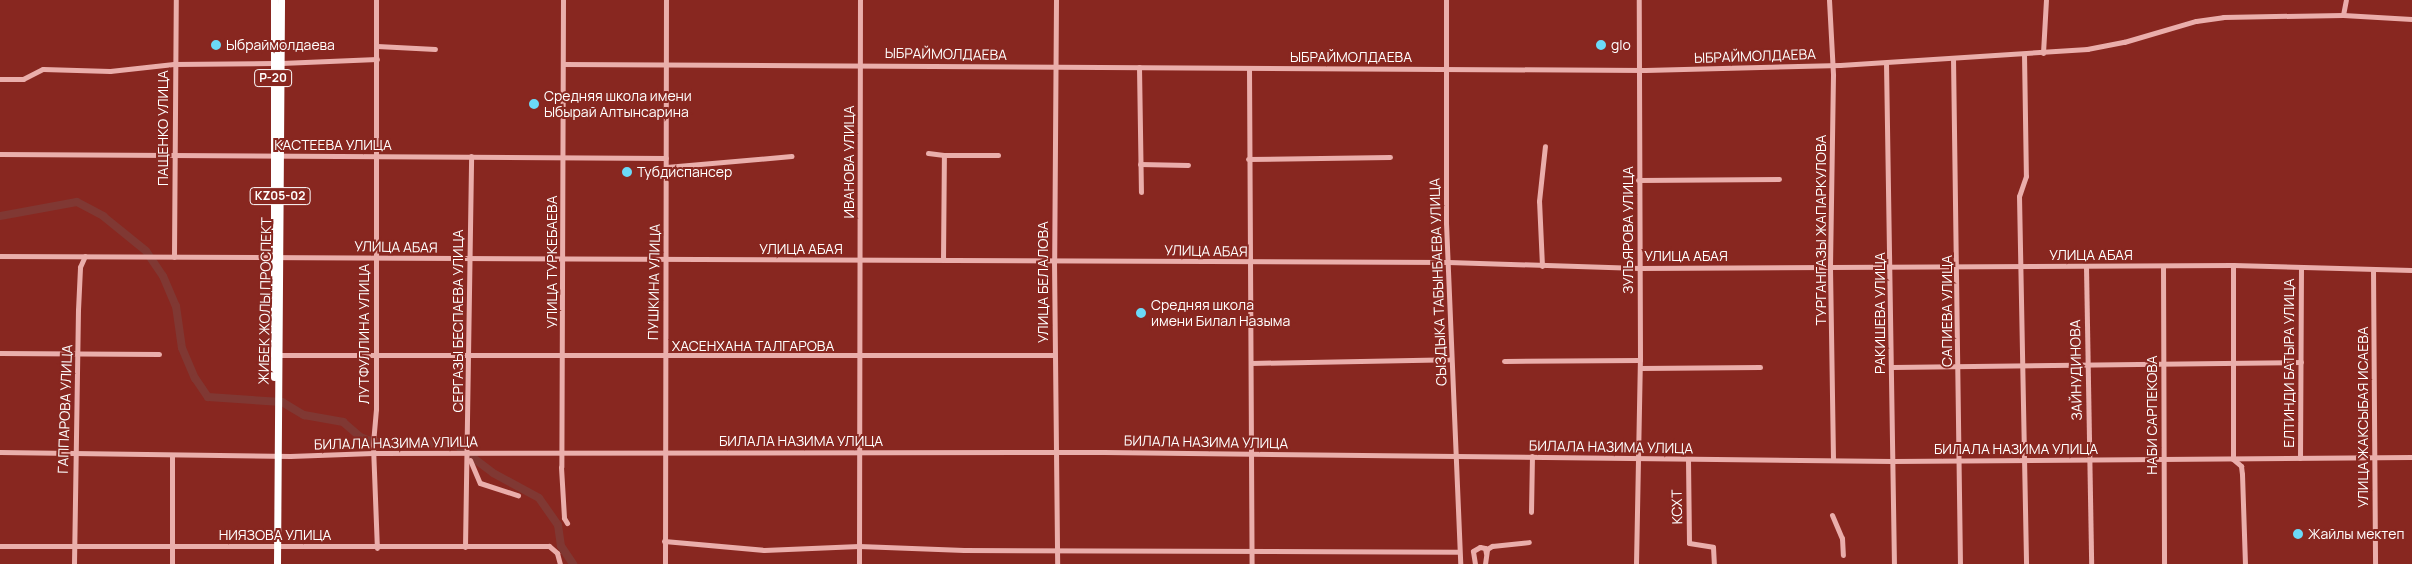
<!DOCTYPE html>
<html>
<head>
<meta charset="utf-8">
<style>
  body { margin:0 }
  #map { position:relative; width:2412px; height:564px; overflow:hidden; background:#882720; font-family:Manrope,sans-serif }
  div>[style] { position:absolute }
  .river>* { height:8px; margin:-4px; padding:0 4px; transform-origin:4px; border-radius:4px; background:#803833 }
  .minor>* { height:5px; margin:-2.5px; padding:0 2.5px; transform-origin:2.5px; border-radius:2.5px; background:#eaaeab }
  .highway>* { height:7px; margin:-3.5px; padding:0 3.5px; transform-origin:3.5px; border-radius:3.5px; background:#fff }
  .dots>* { width:14px; height:14px; translate:-50% -50%; box-sizing:border-box; border:2px solid #882720; border-radius:50% }
  span { translate:-50% -50%; white-space:nowrap; text-align:center; line-height:1.15; -webkit-text-stroke:4px #882720; paint-order:stroke }
  .shield-label span { padding:1px 4px; background:#882720; border:1px solid; border-radius:4px; -webkit-text-stroke-width:0 }
  .shield-label { font-size:12px; color:#fff; font-weight:700 }
  .poi-label { font-size:14px; color:#fff }
  .left { translate:0 -50%; text-align:left }
  .street-label { font-size:14px; color:#fff }
</style>
</head>
<body>
<div id="map">
  <div class="river">
    <div style="left:0;top:216px;width:78px;rotate:-10.3deg"></div>
    <div style="left:77px;top:202px;width:30px;rotate:28deg"></div>
    <div style="left:103px;top:216px;width:55px;rotate:39.1deg"></div>
    <div style="left:146px;top:251px;width:30px;rotate:56deg"></div>
    <div style="left:163px;top:276px;width:33px;rotate:67deg"></div>
    <div style="left:176px;top:306px;width:42px;rotate:81.9deg"></div>
    <div style="left:182px;top:348px;width:33px;rotate:67deg"></div>
    <div style="left:195px;top:378px;width:23px;rotate:56deg"></div>
    <div style="left:208px;top:397px;width:74px;rotate:3.9deg"></div>
    <div style="left:282px;top:402px;width:26px;rotate:31deg"></div>
    <div style="left:304px;top:415px;width:40px;rotate:10deg"></div>
    <div style="left:343px;top:422px;width:23px;rotate:41deg"></div>
    <div style="left:360px;top:437px;width:14px;rotate:21deg"></div>
    <div style="left:373px;top:442px;width:83px;rotate:2.1deg"></div>
    <div style="left:456px;top:445px;width:9px;rotate:36deg"></div>
    <div style="left:472px;top:457px;width:26px;rotate:37deg"></div>
    <div style="left:493px;top:473px;width:52px;rotate:28.5deg"></div>
    <div style="left:539px;top:498px;width:33px;rotate:55deg"></div>
    <div style="left:558px;top:525px;width:21px;rotate:82deg"></div>
    <div style="left:561px;top:546px;width:22px;rotate:56deg"></div>
  </div>
  <div class="minor">
    <div style="left:376px;top:0;width:409px;rotate:90deg"></div>
    <div style="left:376px;top:409px;width:37px;rotate:95deg"></div>
    <div style="left:373px;top:446px;width:102px;rotate:87.8deg"></div>
    <div style="left:563px;top:0;width:467px;rotate:90.2deg"></div>
    <div style="left:561px;top:467px;width:51px;rotate:86.6deg"></div>
    <div style="left:564px;top:518px;width:6px;rotate:59deg"></div>
    <div style="left:1056px;top:0;width:260px;rotate:90.4deg"></div>
    <div style="left:1054px;top:260px;width:304px;rotate:89.4deg"></div>
    <div style="left:1446px;top:0;width:223px;rotate:90deg"></div>
    <div style="left:1446px;top:223px;width:341px;rotate:87.6deg"></div>
    <div style="left:1829px;top:0;width:75px;rotate:86.9deg"></div>
    <div style="left:1833px;top:75px;width:193px;rotate:90.9deg"></div>
    <div style="left:1830px;top:268px;width:192px;rotate:89.1deg"></div>
    <div style="left:2343px;top:15px;width:15px;rotate:-79deg"></div>
    <div style="left:377px;top:46px;width:58px;rotate:3deg"></div>
    <div style="left:2043px;top:53px;width:53px;rotate:-86.8deg"></div>
    <div style="left:2024px;top:54px;width:122px;rotate:89.1deg"></div>
    <div style="left:2026px;top:176px;width:21px;rotate:109deg"></div>
    <div style="left:2019px;top:196px;width:368px;rotate:88.9deg"></div>
    <div style="left:1953px;top:58px;width:506px;rotate:89.21deg"></div>
    <div style="left:281px;top:63px;width:96px;rotate:-2.4deg"></div>
    <div style="left:1886px;top:63px;width:501px;rotate:89.09deg"></div>
    <div style="left:563px;top:64px;width:1082px;rotate:0.32deg"></div>
    <div style="left:1645px;top:70px;width:195px;rotate:-1.5deg"></div>
    <div style="left:1840px;top:65px;width:248px;rotate:-3.7deg"></div>
    <div style="left:2087px;top:49px;width:38px;rotate:-11deg"></div>
    <div style="left:2124px;top:42px;width:75px;rotate:-16.3deg"></div>
    <div style="left:2196px;top:21px;width:27px;rotate:-8deg"></div>
    <div style="left:2223px;top:17px;width:120px;rotate:-1deg"></div>
    <div style="left:2343px;top:15px;width:69px;rotate:3.3deg"></div>
    <div style="left:1139px;top:67px;width:125px;rotate:89.1deg"></div>
    <div style="left:1249px;top:68px;width:496px;rotate:89.7deg"></div>
    <div style="left:0;top:79px;width:23px"></div>
    <div style="left:23px;top:79px;width:22px;rotate:-27deg"></div>
    <div style="left:43px;top:69px;width:67px;rotate:1.7deg"></div>
    <div style="left:110px;top:71px;width:64px;rotate:-6.2deg"></div>
    <div style="left:174px;top:64px;width:99px;rotate:-0.6deg"></div>
    <div style="left:928px;top:153px;width:16px;rotate:7deg"></div>
    <div style="left:0;top:154px;width:666px;rotate:0.34deg"></div>
    <div style="left:1248px;top:159px;width:142px;rotate:-0.8deg"></div>
    <div style="left:1140px;top:164px;width:48px;rotate:1.2deg"></div>
    <div style="left:666px;top:167px;width:126px;rotate:-5deg"></div>
    <div style="left:1638px;top:180px;width:141px;rotate:-0.4deg"></div>
    <div style="left:0;top:256px;width:1448px;rotate:0.24deg"></div>
    <div style="left:1448px;top:262px;width:191px;rotate:1.8deg"></div>
    <div style="left:1639px;top:268px;width:594px;rotate:-0.29deg"></div>
    <div style="left:2233px;top:265px;width:179px;rotate:1.6deg"></div>
    <div style="left:174px;top:257px;width:257px;rotate:-89.6deg"></div>
    <div style="left:943px;top:260px;width:105px;rotate:-89.5deg"></div>
    <div style="left:944px;top:155px;width:54px"></div>
    <div style="left:2233px;top:265px;width:194px;rotate:90deg"></div>
    <div style="left:2233px;top:459px;width:11px;rotate:41deg"></div>
    <div style="left:2241px;top:466px;width:8px;rotate:83deg"></div>
    <div style="left:2242px;top:474px;width:90px;rotate:88.1deg"></div>
    <div style="left:1542px;top:266px;width:65px;rotate:-92.6deg"></div>
    <div style="left:1539px;top:201px;width:55px;rotate:-83.8deg"></div>
    <div style="left:2163px;top:266px;width:298px;rotate:89.8deg"></div>
    <div style="left:2086px;top:267px;width:297px;rotate:89deg"></div>
    <div style="left:2373px;top:269px;width:295px;rotate:89.6deg"></div>
    <div style="left:0;top:353px;width:159px;rotate:0.4deg"></div>
    <div style="left:277px;top:355px;width:777px"></div>
    <div style="left:1504px;top:361px;width:136px;rotate:-0.4deg"></div>
    <div style="left:1251px;top:363px;width:200px;rotate:-1.1deg"></div>
    <div style="left:1892px;top:367px;width:409px;rotate:-0.7deg"></div>
    <div style="left:1640px;top:368px;width:120px;rotate:-0.5deg"></div>
    <div style="left:0;top:452px;width:290px;rotate:0.8deg"></div>
    <div style="left:290px;top:456px;width:83px;rotate:-2.1deg"></div>
    <div style="left:373px;top:453px;width:731px;rotate:-0.08deg"></div>
    <div style="left:1104px;top:452px;width:788px;rotate:0.65deg"></div>
    <div style="left:1892px;top:461px;width:520px;rotate:-0.44deg"></div>
    <div style="left:2300px;top:458px;width:191px;rotate:-89.7deg"></div>
    <div style="left:470px;top:460px;width:25px;rotate:67deg"></div>
    <div style="left:480px;top:483px;width:40px;rotate:18deg"></div>
    <div style="left:1688px;top:460px;width:83px;rotate:89.3deg"></div>
    <div style="left:1689px;top:543px;width:24px;rotate:9deg"></div>
    <div style="left:1713px;top:547px;width:17px;rotate:87deg"></div>
    <div style="left:1531px;top:512px;width:56px;rotate:-89deg"></div>
    <div style="left:1832px;top:515px;width:25px;rotate:67deg"></div>
    <div style="left:1842px;top:538px;width:17px;rotate:87deg"></div>
    <div style="left:664px;top:541px;width:100px;rotate:5.1deg"></div>
    <div style="left:764px;top:550px;width:95px;rotate:-2.4deg"></div>
    <div style="left:859px;top:546px;width:105px;rotate:2.2deg"></div>
    <div style="left:964px;top:550px;width:495px;rotate:0.2deg"></div>
    <div style="left:0;top:546px;width:549px"></div>
    <div style="left:549px;top:546px;width:11px;rotate:41deg"></div>
    <div style="left:557px;top:553px;width:11px;rotate:75deg"></div>
    <div style="left:465px;top:547px;width:391px;rotate:-89.1deg"></div>
    <div style="left:74px;top:564px;width:254px;rotate:-89.1deg"></div>
    <div style="left:78px;top:310px;width:43px;rotate:-87.3deg"></div>
    <div style="left:80px;top:267px;width:12px;rotate:-66deg"></div>
    <div style="left:172px;top:564px;width:109px;rotate:-90deg"></div>
    <div style="left:665px;top:564px;width:564px;rotate:-89.9deg"></div>
    <div style="left:859px;top:564px;width:564px;rotate:-89.9deg"></div>
    <div style="left:1475px;top:564px;width:13px;rotate:-99deg"></div>
    <div style="left:1473px;top:551px;width:8px;rotate:-30deg"></div>
    <div style="left:1480px;top:547px;width:5px;rotate:11deg"></div>
    <div style="left:1485px;top:548px;width:5px;rotate:79deg"></div>
    <div style="left:1485px;top:564px;width:15px;rotate:-82deg"></div>
    <div style="left:1487px;top:549px;width:6px;rotate:-31deg"></div>
    <div style="left:1492px;top:546px;width:37px;rotate:-6deg"></div>
    <div style="left:1636px;top:564px;width:204px;rotate:-88.9deg"></div>
    <div style="left:1640px;top:360px;width:360px;rotate:-90.2deg"></div>
  </div>
  <div class="highway">
    <div style="left:274px;top:0;width:377px;rotate:90deg"></div>
    <div style="left:277px;top:564px;width:564px;rotate:-89.59deg"></div>
  </div>
  <div class="dots">
    <div style="left:216px;top:45px;background:#6bdaf8"></div>
    <div style="left:1601px;top:45px;background:#6bdaf8"></div>
    <div style="left:534px;top:104px;background:#6bdaf8"></div>
    <div style="left:627px;top:172px;background:#6bdaf8"></div>
    <div style="left:1141px;top:313px;background:#6bdaf8"></div>
    <div style="left:2298px;top:534px;background:#6bdaf8"></div>
  </div>
  <div class="shield-label">
    <span style="left:273px;top:78px">Р-20</span>
    <span style="left:280px;top:196px">KZ05-02</span>
  </div>
  <div class="poi-label">
    <span class="left" style="left:226px;top:45px">Ыбраймолдаева</span>
    <span class="left" style="left:1611px;top:45px">glo</span>
    <span class="left" style="left:544px;top:104px">Средняя школа имени<br>Ыбырай Алтынсарина</span>
    <span class="left" style="left:637px;top:172px">Тубдиспансер</span>
    <span class="left" style="left:1151px;top:313px">Средняя школа<br>имени Билал Назыма</span>
    <span class="left" style="left:2308px;top:534px">Жайлы мектеп</span>
  </div>
  <div class="street-label">
    <span style="left:946px;top:54px;rotate:1deg">ЫБРАЙМОЛДАЕВА</span>
    <span style="left:1755px;top:56px;rotate:-2deg">ЫБРАЙМОЛДАЕВА</span>
    <span style="left:1351px;top:57px">ЫБРАЙМОЛДАЕВА</span>
    <span style="left:163px;top:128px;rotate:-90deg">ПАЩЕНКО УЛИЦА</span>
    <span style="left:333px;top:145px">КАСТЕЕВА УЛИЦА</span>
    <span style="left:849px;top:162px;rotate:-90deg">ИВАНОВА УЛИЦА</span>
    <span style="left:1628px;top:230px;rotate:-90deg">ЗУЛЬЯРОВА УЛИЦА</span>
    <span style="left:1821px;top:230px;rotate:-90deg">ТУРГАНГАЗЫ ЖАПАРКУЛОВА</span>
    <span style="left:396px;top:247px;rotate:1deg">УЛИЦА АБАЯ</span>
    <span style="left:801px;top:249px">УЛИЦА АБАЯ</span>
    <span style="left:1206px;top:251px;rotate:1deg">УЛИЦА АБАЯ</span>
    <span style="left:2091px;top:255px">УЛИЦА АБАЯ</span>
    <span style="left:1686px;top:256px">УЛИЦА АБАЯ</span>
    <span style="left:552px;top:262px;rotate:-90deg">УЛИЦА ТУРКЕБАЕВА</span>
    <span style="left:654px;top:282px;rotate:-89deg">ПУШКИНА УЛИЦА</span>
    <span style="left:1043px;top:282px;rotate:-90deg">УЛИЦА БЕЛАЛОВА</span>
    <span style="left:1438px;top:282px;rotate:-92deg">СЫЗДЫКА ТАБЫНБАЕВА УЛИЦА</span>
    <span style="left:265px;top:301px;rotate:-89deg">ЖИБЕК ЖОЛЫ ПРОСПЕКТ</span>
    <span style="left:1947px;top:311px;rotate:-90deg">САПИЕВА УЛИЦА</span>
    <span style="left:1880px;top:313px;rotate:-90deg">РАКИШЕВА УЛИЦА</span>
    <span style="left:458px;top:321px;rotate:-90deg">СЕРГАЗЫ БЕСПАЕВА УЛИЦА</span>
    <span style="left:364px;top:334px;rotate:-90deg">ЛУТФУЛЛИНА УЛИЦА</span>
    <span style="left:753px;top:346px">ХАСЕНХАНА ТАЛГАРОВА</span>
    <span style="left:2289px;top:363px;rotate:-90deg">ЕЛТИНДИ БАТЫРА УЛИЦА</span>
    <span style="left:2076px;top:370px;rotate:-91deg">ЗАЙНУДИНОВА</span>
    <span style="left:65px;top:409px;rotate:-88deg">ГАППАРОВА УЛИЦА</span>
    <span style="left:2152px;top:415px;rotate:-90deg">НАБИ САРПЕКОВА</span>
    <span style="left:2363px;top:417px;rotate:-90deg">УЛИЦА ЖАКСЫБАЯ ИСАЕВА</span>
    <span style="left:801px;top:441px">БИЛАЛА НАЗИМА УЛИЦА</span>
    <span style="left:1206px;top:442px;rotate:1deg">БИЛАЛА НАЗИМА УЛИЦА</span>
    <span style="left:396px;top:443px;rotate:-1deg">БИЛАЛА НАЗИМА УЛИЦА</span>
    <span style="left:1611px;top:447px;rotate:1deg">БИЛАЛА НАЗИМА УЛИЦА</span>
    <span style="left:2016px;top:449px">БИЛАЛА НАЗИМА УЛИЦА</span>
    <span style="left:1677px;top:507px;rotate:-91deg">КСХТ</span>
    <span style="left:275px;top:535px">НИЯЗОВА УЛИЦА</span>
  </div>
</div>
</body>
</html>
